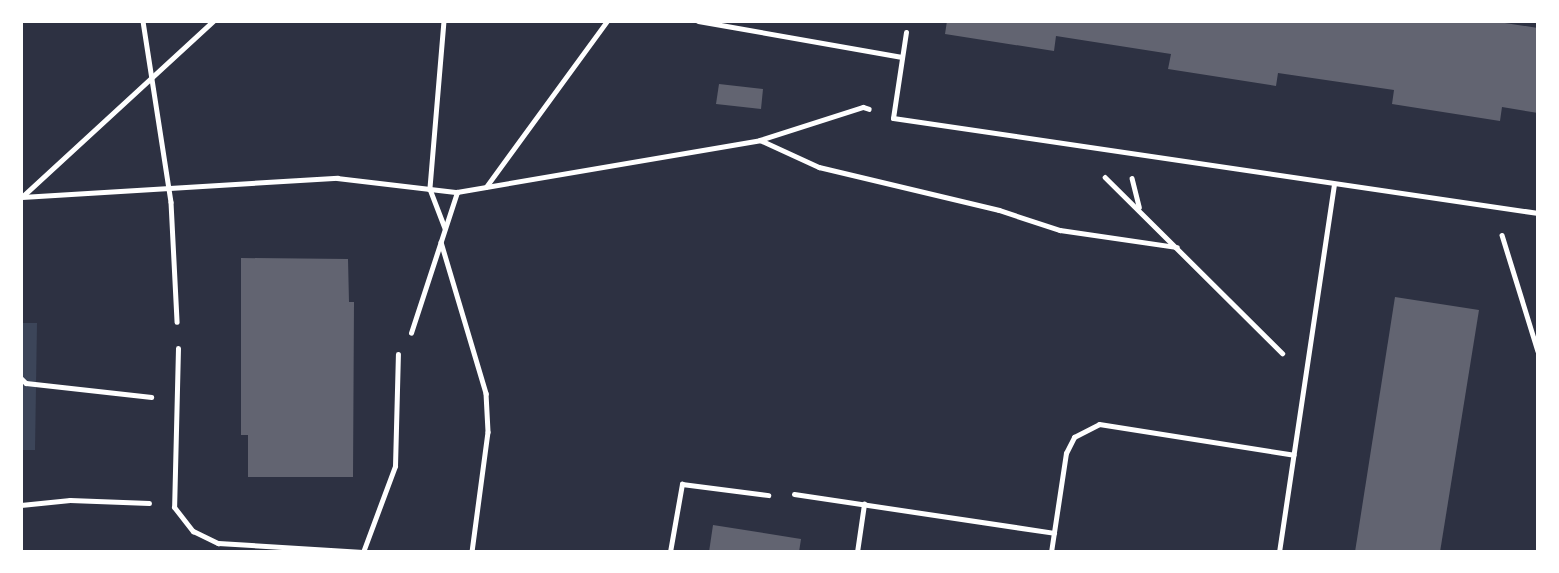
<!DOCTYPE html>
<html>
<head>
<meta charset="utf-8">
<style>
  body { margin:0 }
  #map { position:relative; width:1559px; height:573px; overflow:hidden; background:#2d3142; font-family:Helvetica,sans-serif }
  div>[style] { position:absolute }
  .green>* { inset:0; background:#3c4559 }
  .building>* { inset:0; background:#626471 }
  .path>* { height:4.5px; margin:-2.25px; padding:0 2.25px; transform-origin:2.25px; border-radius:2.25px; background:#fff }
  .service>* { height:5px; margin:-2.5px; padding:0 2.5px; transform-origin:2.5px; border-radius:2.5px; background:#fff }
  span { translate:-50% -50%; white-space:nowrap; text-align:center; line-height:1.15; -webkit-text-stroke:7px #fff; paint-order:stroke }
  .frame { position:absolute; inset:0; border:23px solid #fff; pointer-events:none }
</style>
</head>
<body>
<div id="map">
  <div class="green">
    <div style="clip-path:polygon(21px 323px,37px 323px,35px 450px,21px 450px)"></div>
  </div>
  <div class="building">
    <div style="clip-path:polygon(947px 21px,1492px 21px,1538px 28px,1538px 113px,1502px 107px,1500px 121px,1392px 104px,1394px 90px,1278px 73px,1276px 86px,1168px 69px,1171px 54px,1056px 36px,1054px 51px,945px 34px)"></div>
    <div style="clip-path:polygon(719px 84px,763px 89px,761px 109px,716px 104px)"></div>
    <div style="clip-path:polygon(241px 258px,348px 259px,349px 302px,354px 302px,353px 477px,248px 477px,248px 435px,241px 435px)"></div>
    <div style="clip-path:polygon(1395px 297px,1479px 310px,1440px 552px,1355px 552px)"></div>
    <div style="clip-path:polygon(713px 525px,801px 539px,799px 552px,709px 552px)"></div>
  </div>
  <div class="path">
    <div style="left:143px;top:21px;width:183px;rotate:81.2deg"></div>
    <div style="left:171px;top:202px;width:120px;rotate:87.1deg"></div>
    <div style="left:444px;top:21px;width:169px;rotate:94.8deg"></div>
    <div style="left:430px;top:189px;width:42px;rotate:69deg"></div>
    <div style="left:760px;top:140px;width:65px;rotate:24.6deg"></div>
    <div style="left:819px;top:167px;width:185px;rotate:13.4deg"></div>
    <div style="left:999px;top:210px;width:64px;rotate:18.2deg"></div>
    <div style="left:1060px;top:230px;width:118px;rotate:8.3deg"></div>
    <div style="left:1105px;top:177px;width:250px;rotate:44.8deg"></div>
    <div style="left:1132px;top:178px;width:30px;rotate:76deg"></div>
    <div style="left:486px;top:187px;width:205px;rotate:-53.9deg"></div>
    <div style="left:23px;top:196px;width:258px;rotate:-42.6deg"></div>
    <div style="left:22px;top:197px;width:316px;rotate:-3.5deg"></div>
    <div style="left:337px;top:178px;width:121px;rotate:6.7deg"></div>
    <div style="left:457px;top:192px;width:307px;rotate:-9.7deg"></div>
    <div style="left:760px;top:140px;width:108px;rotate:-17.8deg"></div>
    <div style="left:863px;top:107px;width:6px;rotate:18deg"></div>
    <div style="left:1502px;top:235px;width:121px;rotate:72.8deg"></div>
    <div style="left:441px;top:242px;width:158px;rotate:73.4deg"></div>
    <div style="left:486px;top:393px;width:39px;rotate:87deg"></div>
    <div style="left:488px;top:432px;width:121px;rotate:97.6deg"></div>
    <div style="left:411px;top:333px;width:148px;rotate:-71.9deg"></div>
    <div style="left:21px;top:378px;width:7px;rotate:45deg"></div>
    <div style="left:26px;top:383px;width:126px;rotate:6.4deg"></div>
    <div style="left:21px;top:505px;width:49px;rotate:-5.8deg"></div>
    <div style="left:70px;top:500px;width:79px;rotate:2.2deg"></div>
    <div style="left:670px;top:552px;width:69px;rotate:-80deg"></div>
    <div style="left:682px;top:484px;width:87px;rotate:7.3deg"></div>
  </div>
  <div class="service">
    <div style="left:698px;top:21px;width:207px;rotate:10deg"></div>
    <div style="left:906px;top:32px;width:87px;rotate:98.6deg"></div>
    <div style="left:893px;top:118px;width:652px;rotate:8.38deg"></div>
    <div style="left:178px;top:348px;width:159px;rotate:91.4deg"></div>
    <div style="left:174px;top:507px;width:31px;rotate:52deg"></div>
    <div style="left:193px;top:531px;width:28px;rotate:26deg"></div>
    <div style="left:218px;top:543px;width:145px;rotate:3.6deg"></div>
    <div style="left:794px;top:494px;width:263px;rotate:8.5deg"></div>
    <div style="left:363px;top:552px;width:92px;rotate:-69.6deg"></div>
    <div style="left:395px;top:466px;width:112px;rotate:-88.5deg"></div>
    <div style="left:857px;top:552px;width:49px;rotate:-81.7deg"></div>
    <div style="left:1051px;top:552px;width:100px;rotate:-81.4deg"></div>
    <div style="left:1066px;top:453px;width:18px;rotate:-63deg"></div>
    <div style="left:1074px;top:437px;width:28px;rotate:-27deg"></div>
    <div style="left:1099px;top:424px;width:197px;rotate:9deg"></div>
    <div style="left:1279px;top:552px;width:371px;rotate:-81.5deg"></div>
  </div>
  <div class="frame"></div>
</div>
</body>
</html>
